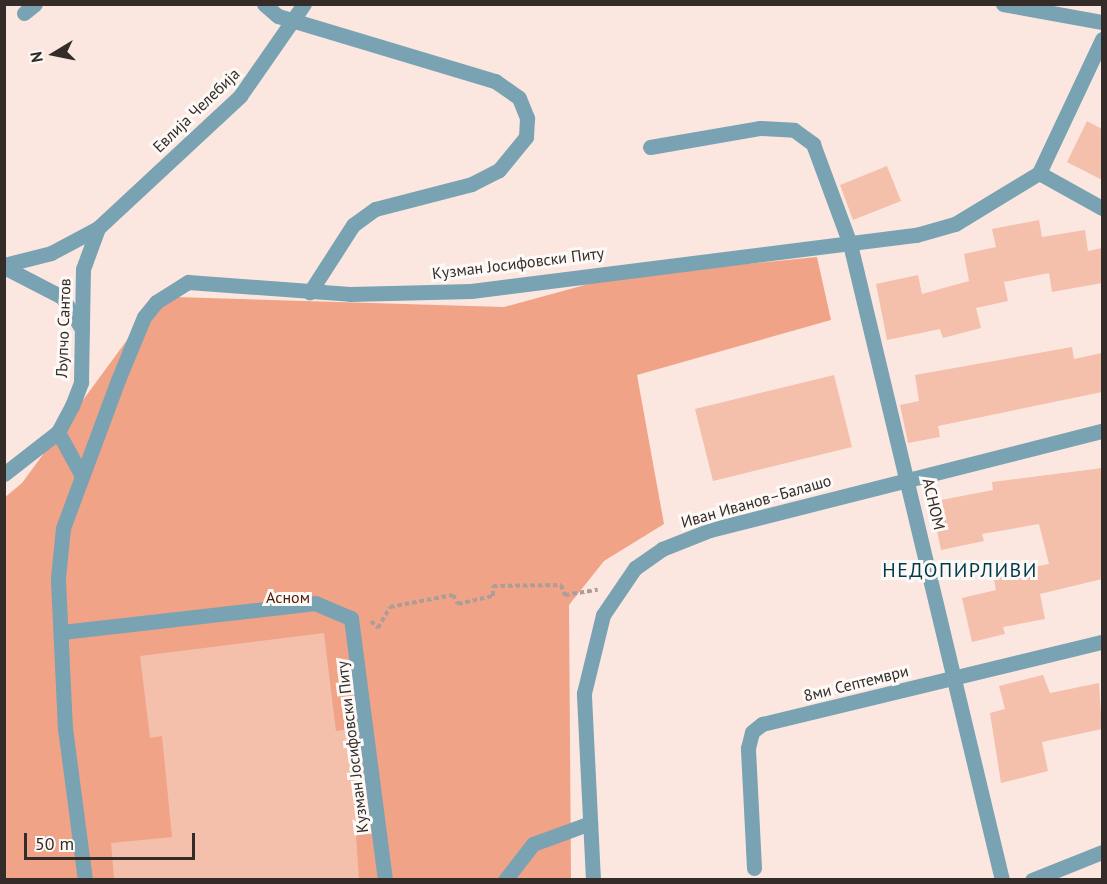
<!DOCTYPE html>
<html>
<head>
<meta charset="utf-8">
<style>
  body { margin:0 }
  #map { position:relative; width:1107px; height:884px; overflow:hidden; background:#fce7e0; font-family:"PT Sans",sans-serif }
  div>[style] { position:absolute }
  .green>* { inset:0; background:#f0a386 }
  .building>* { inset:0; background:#f4bfab }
  .path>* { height:4px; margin-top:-2px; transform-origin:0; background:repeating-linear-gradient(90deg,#ad9d97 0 4.5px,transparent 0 7.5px) }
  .minor>* { height:15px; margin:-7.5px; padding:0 7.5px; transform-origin:7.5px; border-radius:7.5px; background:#79a2b2 }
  span { translate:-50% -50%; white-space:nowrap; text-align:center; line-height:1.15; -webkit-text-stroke:6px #fdf9f7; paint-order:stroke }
  .street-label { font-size:16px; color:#342c29 }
  .park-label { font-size:16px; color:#4f1b05 }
  .quarter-label { font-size:20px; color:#023a4a; letter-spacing:1.5px }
  .frame { position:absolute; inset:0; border:6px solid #342c29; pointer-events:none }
  .north { position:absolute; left:24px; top:24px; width:60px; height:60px; -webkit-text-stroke:4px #fdf9f7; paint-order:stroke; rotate:260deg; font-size:16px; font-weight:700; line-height:24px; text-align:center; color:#342c29 }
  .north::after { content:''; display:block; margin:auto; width:21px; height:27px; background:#342c29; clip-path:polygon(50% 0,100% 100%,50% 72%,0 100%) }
  .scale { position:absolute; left:24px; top:833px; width:171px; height:27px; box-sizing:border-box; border:3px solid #342c29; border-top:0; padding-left:8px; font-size:18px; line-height:21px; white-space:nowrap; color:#342c29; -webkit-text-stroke:4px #fdf9f7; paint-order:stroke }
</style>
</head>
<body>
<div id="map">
  <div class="green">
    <div style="clip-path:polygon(817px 257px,831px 320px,637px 375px,664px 524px,604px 561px,569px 605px,571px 879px,5px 879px,4px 498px,22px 483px,144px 317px,175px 297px,504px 307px,614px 277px)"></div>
  </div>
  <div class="building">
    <div style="clip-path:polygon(1087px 121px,1102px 129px,1102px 180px,1067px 162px)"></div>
    <div style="clip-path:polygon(887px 166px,901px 201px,853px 220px,840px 185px)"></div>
    <div style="clip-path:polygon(1039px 220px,1042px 237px,1085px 230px,1088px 251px,1102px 248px,1102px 283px,1052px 292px,1049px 273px,1004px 282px,1008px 301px,976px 308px,981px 328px,943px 338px,940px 329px,887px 340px,876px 284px,918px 275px,922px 294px,969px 281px,964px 254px,996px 247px,992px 229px)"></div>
    <div style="clip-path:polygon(1072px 347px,1074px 359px,1102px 353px,1102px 392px,938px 426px,940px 437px,908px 443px,900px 405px,919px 401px,915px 375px)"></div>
    <div style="clip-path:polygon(834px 375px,852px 447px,713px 481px,695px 409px)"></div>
    <div style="clip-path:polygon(1102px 468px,1102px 579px,1040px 594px,1045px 619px,1003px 627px,1005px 634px,972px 642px,962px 598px,996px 590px,993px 575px,1049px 564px,1039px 524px,982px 534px,984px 541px,941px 550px,931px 502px,993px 490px,992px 482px)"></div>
    <div style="clip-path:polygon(324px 633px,336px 731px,349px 729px,359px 879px,114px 879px,111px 843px,172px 837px,162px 736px,150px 738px,140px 656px)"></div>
    <div style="clip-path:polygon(1043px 675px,1050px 693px,1099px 683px,1102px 729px,1042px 742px,1048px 771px,1001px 783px,990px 713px,1005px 709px,999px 686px)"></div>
  </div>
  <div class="path">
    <div style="left:371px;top:621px;width:10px;rotate:45deg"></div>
    <div style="left:378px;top:628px;width:24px;rotate:-60deg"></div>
    <div style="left:390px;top:607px;width:64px;rotate:-10.8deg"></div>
    <div style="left:453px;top:595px;width:10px;rotate:61deg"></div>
    <div style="left:458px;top:604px;width:36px;rotate:-13deg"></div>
    <div style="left:493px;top:596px;width:10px;rotate:-90deg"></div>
    <div style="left:493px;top:586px;width:68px;rotate:-0.8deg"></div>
    <div style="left:561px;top:585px;width:11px;rotate:68deg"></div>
    <div style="left:565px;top:595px;width:33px;rotate:-9deg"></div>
  </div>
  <div class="minor">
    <div style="left:264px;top:4px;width:18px;rotate:41deg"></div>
    <div style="left:278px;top:16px;width:227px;rotate:16.7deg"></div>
    <div style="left:495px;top:81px;width:29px;rotate:35deg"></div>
    <div style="left:519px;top:98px;width:22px;rotate:68deg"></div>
    <div style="left:527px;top:118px;width:19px;rotate:93deg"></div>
    <div style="left:526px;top:137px;width:43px;rotate:129.3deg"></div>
    <div style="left:499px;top:170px;width:30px;rotate:153deg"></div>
    <div style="left:472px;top:184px;width:100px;rotate:165.5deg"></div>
    <div style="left:375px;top:209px;width:27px;rotate:144deg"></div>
    <div style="left:353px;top:225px;width:80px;rotate:122.7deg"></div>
    <div style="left:1003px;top:4px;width:101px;rotate:10.3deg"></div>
    <div style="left:24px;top:13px;width:14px;rotate:-39deg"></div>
    <div style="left:650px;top:147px;width:112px;rotate:-9.8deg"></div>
    <div style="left:760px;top:128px;width:34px;rotate:3deg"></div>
    <div style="left:794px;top:130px;width:24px;rotate:36deg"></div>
    <div style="left:813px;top:144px;width:107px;rotate:69.7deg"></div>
    <div style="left:850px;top:244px;width:654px;rotate:76.56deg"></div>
    <div style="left:1039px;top:173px;width:72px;rotate:29.1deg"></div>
    <div style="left:4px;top:265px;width:49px;rotate:-14.3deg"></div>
    <div style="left:51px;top:253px;width:53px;rotate:-28deg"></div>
    <div style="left:98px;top:228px;width:194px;rotate:-42.9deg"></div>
    <div style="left:240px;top:96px;width:112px;rotate:-55.2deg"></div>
    <div style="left:4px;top:267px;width:65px;rotate:27.3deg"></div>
    <div style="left:62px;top:297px;width:38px;rotate:58deg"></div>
    <div style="left:58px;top:432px;width:48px;rotate:61.3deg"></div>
    <div style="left:4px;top:474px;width:68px;rotate:-37.9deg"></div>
    <div style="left:58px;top:432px;width:30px;rotate:-62deg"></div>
    <div style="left:72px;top:406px;width:26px;rotate:-69deg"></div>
    <div style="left:81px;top:382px;width:113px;rotate:-89deg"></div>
    <div style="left:83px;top:269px;width:44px;rotate:-69.9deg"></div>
    <div style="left:62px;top:632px;width:255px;rotate:-6.5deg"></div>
    <div style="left:315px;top:603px;width:39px;rotate:23deg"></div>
    <div style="left:351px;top:618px;width:264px;rotate:82.6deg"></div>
    <div style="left:754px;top:868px;width:120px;rotate:-92.9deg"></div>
    <div style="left:748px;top:748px;width:16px;rotate:-76deg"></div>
    <div style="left:752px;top:732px;width:13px;rotate:-39deg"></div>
    <div style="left:762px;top:724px;width:350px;rotate:-13.6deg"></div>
    <div style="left:85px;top:880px;width:152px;rotate:-97.5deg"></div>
    <div style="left:65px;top:729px;width:151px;rotate:-92.7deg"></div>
    <div style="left:58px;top:578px;width:50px;rotate:-84.3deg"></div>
    <div style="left:63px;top:528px;width:158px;rotate:-69.6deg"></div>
    <div style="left:118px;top:380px;width:68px;rotate:-67.6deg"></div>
    <div style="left:144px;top:317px;width:19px;rotate:-51deg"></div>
    <div style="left:156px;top:302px;width:38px;rotate:-32deg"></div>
    <div style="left:188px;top:282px;width:162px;rotate:4.2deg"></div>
    <div style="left:350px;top:294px;width:121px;rotate:-1.4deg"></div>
    <div style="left:471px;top:291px;width:449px;rotate:-7.2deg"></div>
    <div style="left:916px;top:235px;width:41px;rotate:-15.8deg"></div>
    <div style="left:955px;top:224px;width:98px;rotate:-31.3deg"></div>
    <div style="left:1039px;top:173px;width:148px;rotate:-64.8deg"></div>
    <div style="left:505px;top:880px;width:46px;rotate:-52.1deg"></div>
    <div style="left:533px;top:844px;width:61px;rotate:-20.2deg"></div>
    <div style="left:593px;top:880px;width:187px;rotate:-92.8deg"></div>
    <div style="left:584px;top:693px;width:80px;rotate:-76.3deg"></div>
    <div style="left:603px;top:615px;width:57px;rotate:-55.8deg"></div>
    <div style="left:635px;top:568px;width:33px;rotate:-35deg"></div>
    <div style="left:662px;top:549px;width:52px;rotate:-21.6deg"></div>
    <div style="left:710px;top:530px;width:404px;rotate:-14.2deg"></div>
    <div style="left:1032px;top:880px;width:75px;rotate:-21.8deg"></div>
  </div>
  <div class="street-label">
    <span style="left:196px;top:110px;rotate:-44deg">Евлија Челебија</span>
    <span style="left:518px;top:263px;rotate:-7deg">Кузман Јосифовски Питу</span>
    <span style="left:63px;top:328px;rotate:-88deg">Љупчо Сантов</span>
    <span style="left:756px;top:501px;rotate:-16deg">Иван Иванов–Балашо</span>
    <span style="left:934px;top:504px;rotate:77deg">АСНОМ</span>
    <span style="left:856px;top:683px;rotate:-14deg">8ми Септември</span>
    <span style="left:352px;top:747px;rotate:-97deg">Кузман Јосифовски Питу</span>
  </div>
  <div class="park-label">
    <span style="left:288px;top:597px">Асном</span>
  </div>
  <div class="quarter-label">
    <span style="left:960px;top:570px">НЕДОПИРЛИВИ</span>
  </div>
  <div class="frame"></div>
  <div class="north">N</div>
  <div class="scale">50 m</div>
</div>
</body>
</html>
